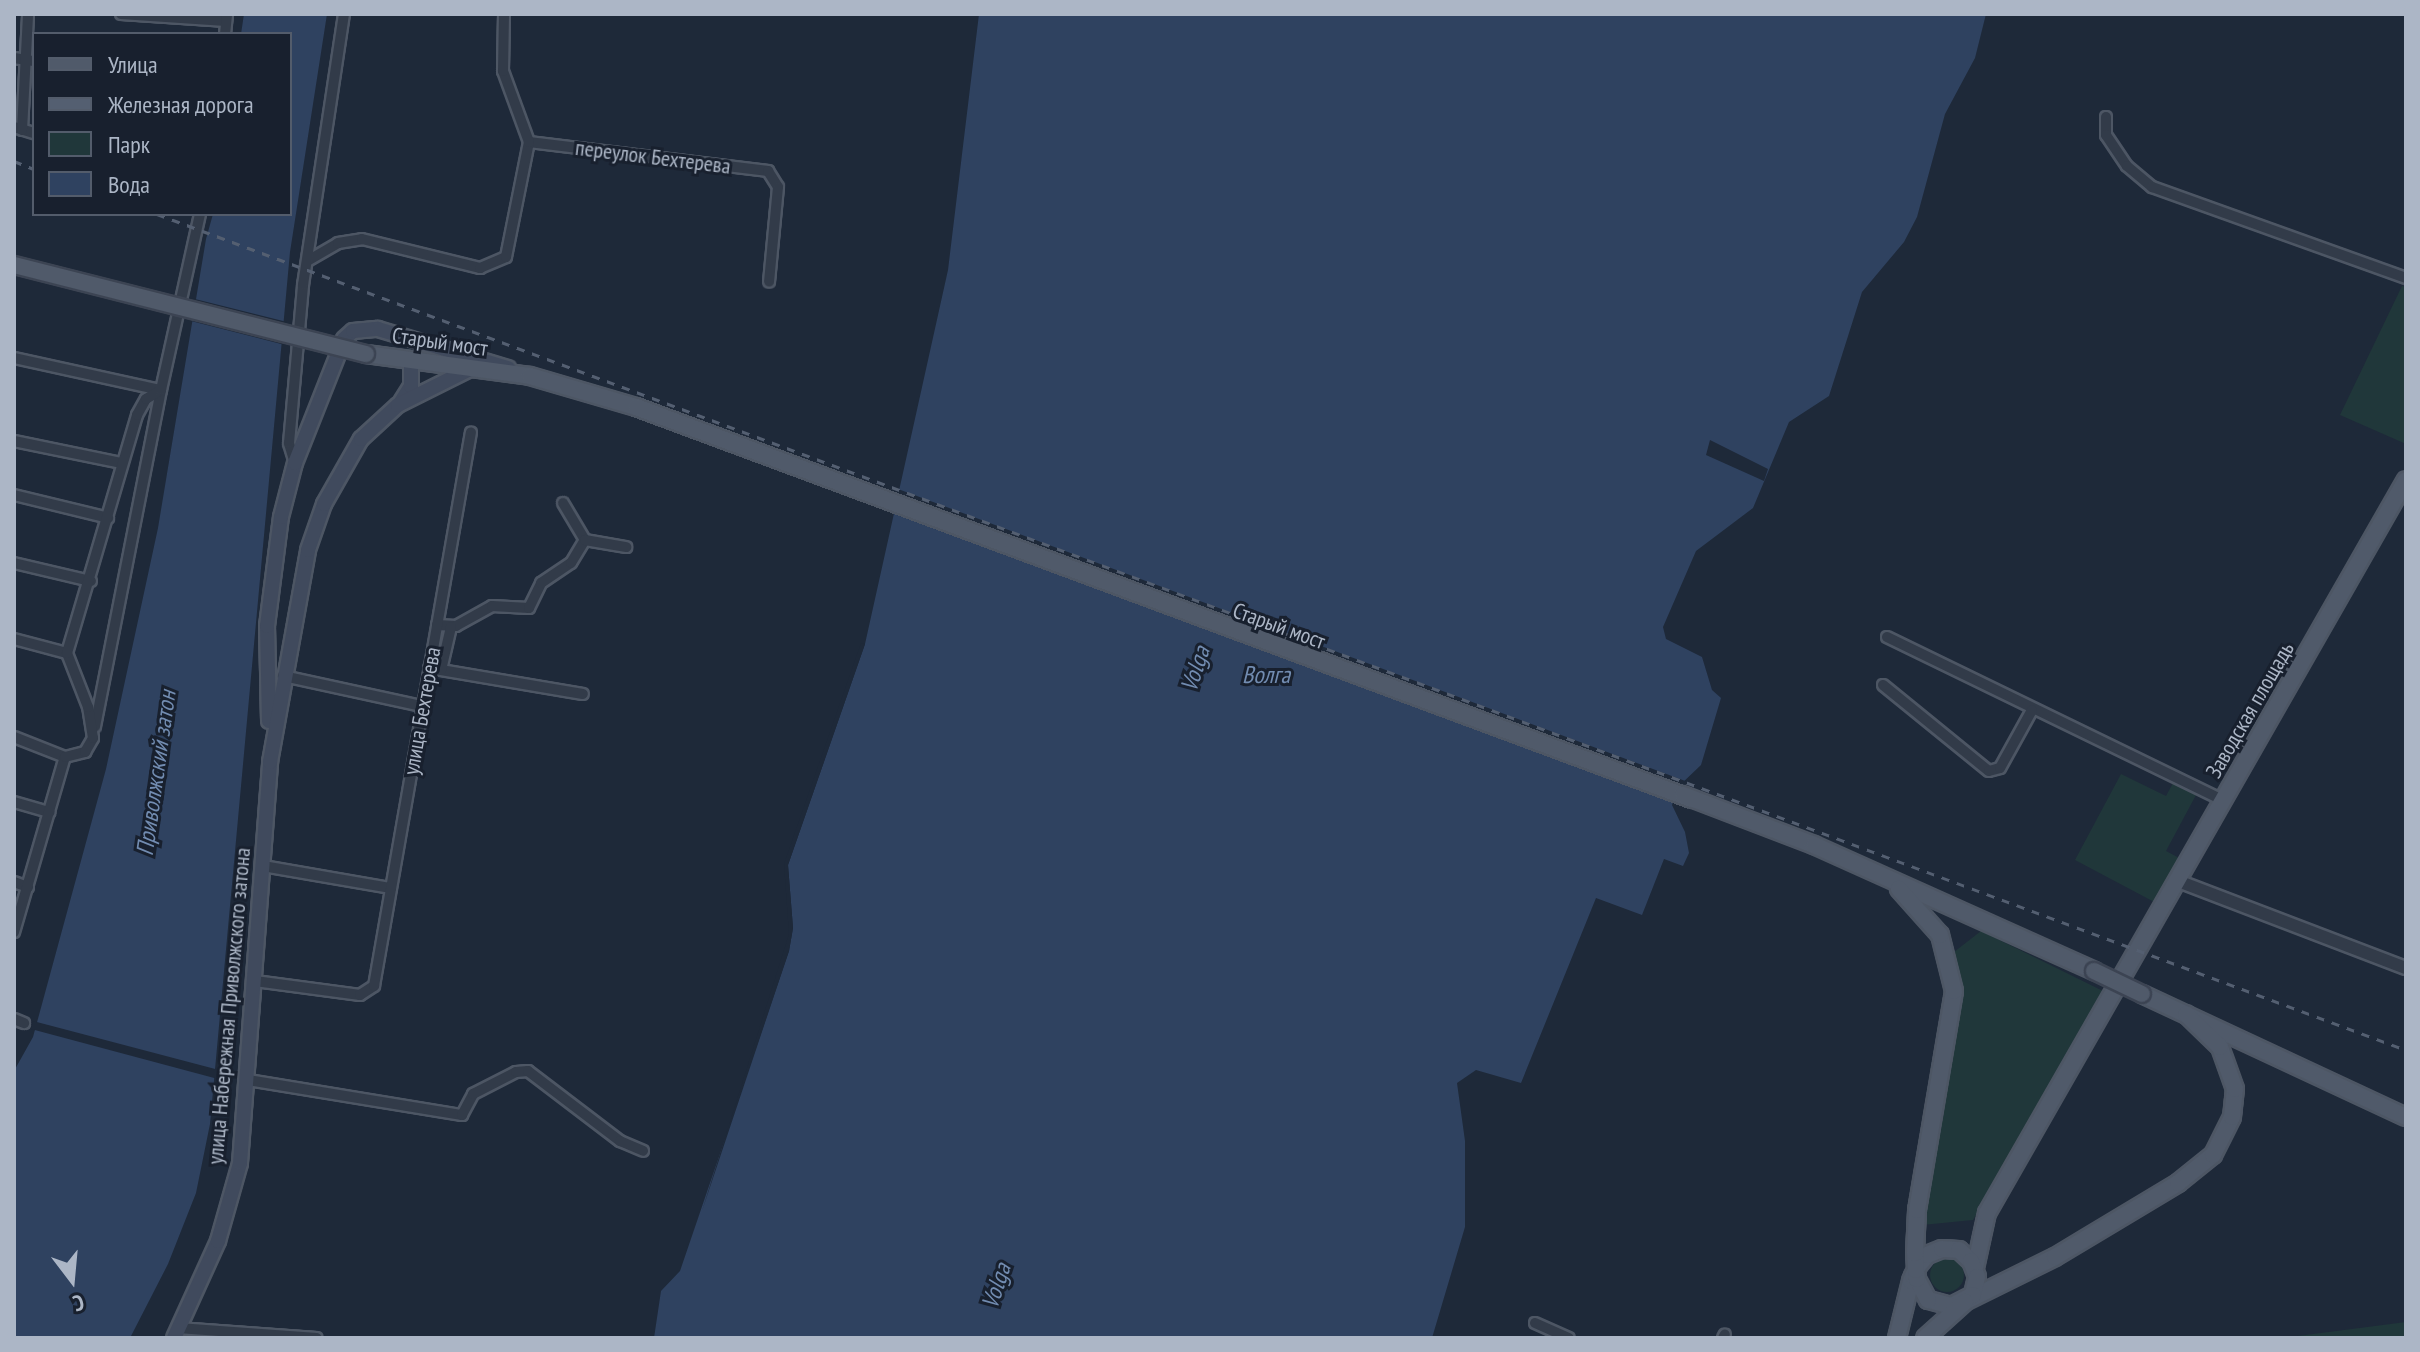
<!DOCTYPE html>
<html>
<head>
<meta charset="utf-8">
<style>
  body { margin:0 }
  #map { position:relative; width:2420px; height:1352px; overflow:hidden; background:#1e2939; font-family:"PT Sans Narrow",sans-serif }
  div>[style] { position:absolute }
  .green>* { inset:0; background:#20373a }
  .round { border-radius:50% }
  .water>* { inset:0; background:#2f4260 }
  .pier>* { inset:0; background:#1e2939 }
  .roads { filter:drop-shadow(2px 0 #4d5664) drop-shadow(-2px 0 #4d5664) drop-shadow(0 2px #4d5664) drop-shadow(0 -2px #4d5664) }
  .minor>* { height:10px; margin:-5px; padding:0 5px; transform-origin:5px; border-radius:5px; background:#323b49 }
  .tertiary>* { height:12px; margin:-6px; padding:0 6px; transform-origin:6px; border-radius:6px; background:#323b49 }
  .secondary>* { height:14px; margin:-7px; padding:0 7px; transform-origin:7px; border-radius:7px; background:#404a5d }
  .primary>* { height:16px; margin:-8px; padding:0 8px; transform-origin:8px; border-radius:8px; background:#505a6a }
  .rail>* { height:3px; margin-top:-1.5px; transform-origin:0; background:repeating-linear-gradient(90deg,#545f71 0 8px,transparent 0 16px) }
  .bridges { filter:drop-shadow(2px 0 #3c4453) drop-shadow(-2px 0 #3c4453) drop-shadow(0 2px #3c4453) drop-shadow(0 -2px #3c4453) }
  .primary-bridge>* { height:16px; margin:-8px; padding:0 8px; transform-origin:8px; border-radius:8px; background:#505a6a }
  span { translate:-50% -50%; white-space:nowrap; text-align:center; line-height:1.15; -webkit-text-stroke:6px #18202e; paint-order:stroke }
  .street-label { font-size:22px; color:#acb6c6 }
  .water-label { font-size:24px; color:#728cb1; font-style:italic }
  .frame { position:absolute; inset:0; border:16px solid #acb6c6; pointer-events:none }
  .legend { position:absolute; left:32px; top:32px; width:260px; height:184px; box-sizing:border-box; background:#18202e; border:2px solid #535c6b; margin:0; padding:10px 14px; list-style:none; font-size:24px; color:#acb6c6 }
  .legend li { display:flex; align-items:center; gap:16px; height:40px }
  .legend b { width:40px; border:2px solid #535c6b }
  .north { position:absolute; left:32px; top:1240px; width:80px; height:80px; -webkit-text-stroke:6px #18202e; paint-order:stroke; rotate:164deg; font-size:22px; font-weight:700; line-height:32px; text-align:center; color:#acb6c6 }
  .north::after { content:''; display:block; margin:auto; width:28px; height:36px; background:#acb6c6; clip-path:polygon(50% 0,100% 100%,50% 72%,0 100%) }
</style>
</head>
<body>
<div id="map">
  <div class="green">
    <div style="clip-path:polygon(2402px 286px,2406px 287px,2406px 444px,2340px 415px)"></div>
    <div style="clip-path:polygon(2121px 774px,2166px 796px,2173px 783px,2196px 795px,2166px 851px,2183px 860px,2158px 904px,2075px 860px)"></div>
    <div style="clip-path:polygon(1981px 931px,2107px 993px,1973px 1220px,1922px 1225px,1962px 996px,1954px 952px)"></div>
    <div class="round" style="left:1930px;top:1258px;width:34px;height:34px"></div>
    <div style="clip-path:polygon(2406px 1322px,2406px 1338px,2283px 1338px)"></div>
  </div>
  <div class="water">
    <div style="clip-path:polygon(244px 14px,327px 14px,290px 252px,210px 1124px,196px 1193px,168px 1264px,130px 1338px,14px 1338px,14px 1071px,33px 1037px,106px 769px,158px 528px,206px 239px,213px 214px,290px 214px,290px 34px,241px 34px)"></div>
    <div style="clip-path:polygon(979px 14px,1986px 14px,1975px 58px,1945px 114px,1917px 217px,1904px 242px,1862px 292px,1829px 396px,1789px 422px,1753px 508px,1696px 551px,1663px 627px,1666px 639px,1702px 657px,1712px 690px,1721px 698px,1701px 765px,1679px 786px,1672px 805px,1685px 832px,1689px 853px,1683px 866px,1664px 859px,1642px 915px,1596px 898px,1521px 1083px,1476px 1070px,1457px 1083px,1465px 1141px,1465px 1227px,1432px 1338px,654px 1338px,661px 1291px,680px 1271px,789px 951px,793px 928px,788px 865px,865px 644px,948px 270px)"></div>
  </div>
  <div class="pier">
    <div style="clip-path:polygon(191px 298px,287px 322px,285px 345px,187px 320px)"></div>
    <div style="clip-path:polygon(1710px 440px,1768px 469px,1764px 481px,1706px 455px)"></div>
    <div style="clip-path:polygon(898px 489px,1688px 782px,1676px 804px,892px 513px)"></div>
    <div style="clip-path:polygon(861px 643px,865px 644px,788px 865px,793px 928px,789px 951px,702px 1211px,789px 934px,784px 864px)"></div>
    <div style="clip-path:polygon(33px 1021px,219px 1070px,218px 1079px,31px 1029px)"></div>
  </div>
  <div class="roads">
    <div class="minor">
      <div style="left:121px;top:14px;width:105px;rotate:3.8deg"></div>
      <div style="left:225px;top:34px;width:20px;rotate:-84deg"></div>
      <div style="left:14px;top:58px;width:20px;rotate:9deg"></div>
      <div style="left:2106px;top:117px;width:18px;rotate:90deg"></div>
      <div style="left:2106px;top:135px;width:37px;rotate:56deg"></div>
      <div style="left:2127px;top:166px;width:33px;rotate:40deg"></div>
      <div style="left:2152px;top:187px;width:270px;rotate:19.7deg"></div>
      <div style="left:14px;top:127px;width:21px;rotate:17deg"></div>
      <div style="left:22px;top:130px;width:116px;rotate:-87deg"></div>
      <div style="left:529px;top:142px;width:241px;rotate:6.9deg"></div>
      <div style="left:768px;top:171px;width:19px;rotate:58deg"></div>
      <div style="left:778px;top:187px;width:95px;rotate:95.4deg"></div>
      <div style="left:309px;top:260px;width:34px;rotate:-30deg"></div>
      <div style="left:338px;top:243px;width:24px;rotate:-9deg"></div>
      <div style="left:362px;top:239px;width:122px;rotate:13.8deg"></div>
      <div style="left:480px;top:268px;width:28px;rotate:-23deg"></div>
      <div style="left:506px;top:257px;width:117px;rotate:-78.7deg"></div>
      <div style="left:529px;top:142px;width:76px;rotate:-110.1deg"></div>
      <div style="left:503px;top:71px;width:57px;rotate:-89deg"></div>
      <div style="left:14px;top:358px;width:150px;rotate:12.3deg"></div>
      <div style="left:161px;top:390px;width:343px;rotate:101.1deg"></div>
      <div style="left:14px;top:441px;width:109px;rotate:11.6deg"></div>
      <div style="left:295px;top:463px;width:21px;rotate:-107deg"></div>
      <div style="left:289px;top:443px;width:159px;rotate:-84.9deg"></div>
      <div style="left:303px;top:285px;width:274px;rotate:-81.4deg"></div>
      <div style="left:14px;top:495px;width:97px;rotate:13.7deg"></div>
      <div style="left:563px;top:503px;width:43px;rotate:59.3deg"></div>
      <div style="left:14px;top:563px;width:79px;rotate:13.2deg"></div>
      <div style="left:437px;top:625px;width:19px;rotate:3deg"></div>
      <div style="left:456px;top:626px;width:41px;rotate:-29.1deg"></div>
      <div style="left:492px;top:606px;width:37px;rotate:3deg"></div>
      <div style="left:529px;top:608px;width:28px;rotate:-64deg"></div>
      <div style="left:541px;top:583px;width:36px;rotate:-34deg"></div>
      <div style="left:571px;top:563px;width:27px;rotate:-59deg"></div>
      <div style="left:585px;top:540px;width:42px;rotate:9.7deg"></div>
      <div style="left:1887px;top:637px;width:373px;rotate:25.9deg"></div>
      <div style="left:14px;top:639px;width:55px;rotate:14.8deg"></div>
      <div style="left:429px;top:668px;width:156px;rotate:9.6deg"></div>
      <div style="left:441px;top:670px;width:44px;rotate:-76.9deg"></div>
      <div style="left:283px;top:676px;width:142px;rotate:12.2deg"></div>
      <div style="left:1883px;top:685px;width:136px;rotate:39.1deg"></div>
      <div style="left:1989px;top:771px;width:11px;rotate:-15deg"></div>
      <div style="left:2000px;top:768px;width:66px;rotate:-61.1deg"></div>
      <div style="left:14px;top:737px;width:55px;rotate:21.4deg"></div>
      <div style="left:14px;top:802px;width:37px;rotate:16deg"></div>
      <div style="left:263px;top:866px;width:130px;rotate:9.8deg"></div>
      <div style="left:14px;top:882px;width:15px;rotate:20deg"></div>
      <div style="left:14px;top:932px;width:182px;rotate:-73.8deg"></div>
      <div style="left:65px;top:757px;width:21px;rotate:-14deg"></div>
      <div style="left:85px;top:752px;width:16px;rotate:-60deg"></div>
      <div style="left:93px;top:738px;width:31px;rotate:-99deg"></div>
      <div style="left:88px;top:707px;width:58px;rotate:-111.3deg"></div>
      <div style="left:67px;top:653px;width:248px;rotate:-73.6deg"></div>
      <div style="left:137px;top:415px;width:18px;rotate:-61deg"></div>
      <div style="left:146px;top:399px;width:17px;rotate:-31deg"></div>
      <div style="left:161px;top:390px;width:180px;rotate:-77.5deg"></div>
      <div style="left:255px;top:981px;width:106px;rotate:7.6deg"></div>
      <div style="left:360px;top:995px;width:17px;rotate:-33deg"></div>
      <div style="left:374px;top:986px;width:562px;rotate:-80.07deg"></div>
      <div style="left:14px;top:1019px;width:11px;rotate:22deg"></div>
      <div style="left:248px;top:1080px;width:217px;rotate:9.3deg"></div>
      <div style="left:462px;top:1115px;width:24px;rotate:-62deg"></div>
      <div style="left:473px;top:1094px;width:48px;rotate:-27.1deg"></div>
      <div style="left:516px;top:1072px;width:12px;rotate:-5deg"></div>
      <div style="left:528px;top:1071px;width:116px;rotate:37.3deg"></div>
      <div style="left:620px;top:1141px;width:25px;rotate:23deg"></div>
      <div style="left:1535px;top:1323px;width:37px;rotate:24deg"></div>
      <div style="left:178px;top:1328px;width:139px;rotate:4.1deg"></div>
      <div style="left:1723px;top:1338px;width:4px;rotate:-63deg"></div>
    </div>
    <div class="tertiary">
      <div style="left:2178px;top:881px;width:244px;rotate:20.9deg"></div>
    </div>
    <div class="secondary">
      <div style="left:401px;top:402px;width:19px;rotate:-58deg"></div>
      <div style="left:411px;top:386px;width:24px;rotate:-90deg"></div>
      <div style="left:269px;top:721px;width:95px;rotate:-91.2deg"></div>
      <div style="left:267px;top:626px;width:110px;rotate:-82.7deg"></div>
      <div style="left:281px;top:517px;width:56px;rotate:-75.5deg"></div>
      <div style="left:295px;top:463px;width:133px;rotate:-68.4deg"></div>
      <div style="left:344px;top:339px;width:12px;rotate:-42deg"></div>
      <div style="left:353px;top:331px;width:25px;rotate:-5deg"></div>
      <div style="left:378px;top:329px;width:136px;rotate:16.7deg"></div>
      <div style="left:174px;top:1338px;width:107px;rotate:-65.6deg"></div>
      <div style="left:218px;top:1241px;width:81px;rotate:-74.2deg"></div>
      <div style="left:240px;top:1163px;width:402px;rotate:-85.7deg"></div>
      <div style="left:270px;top:762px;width:215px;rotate:-79.8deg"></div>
      <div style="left:308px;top:550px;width:49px;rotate:-70.8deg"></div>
      <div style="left:324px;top:504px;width:75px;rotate:-60.4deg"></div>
      <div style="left:361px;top:439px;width:50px;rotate:-42.6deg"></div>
      <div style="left:398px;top:405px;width:80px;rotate:-26.6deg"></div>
      <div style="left:470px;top:369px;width:13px;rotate:-81deg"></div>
    </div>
    <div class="primary">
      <div style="left:366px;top:354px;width:165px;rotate:7.6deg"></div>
      <div style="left:530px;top:376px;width:110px;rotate:16.3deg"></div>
      <div style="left:636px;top:407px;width:1126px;rotate:20.37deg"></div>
      <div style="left:1683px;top:795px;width:140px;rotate:20.9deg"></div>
      <div style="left:1814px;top:845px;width:307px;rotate:24.2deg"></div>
      <div style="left:2142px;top:994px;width:291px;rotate:25deg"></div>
      <div style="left:1975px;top:1268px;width:56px;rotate:-77.7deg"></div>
      <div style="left:1987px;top:1213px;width:844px;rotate:-60.25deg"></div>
      <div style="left:1968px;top:1300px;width:97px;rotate:-26.3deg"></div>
      <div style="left:2055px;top:1257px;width:144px;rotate:-31deg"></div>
      <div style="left:2178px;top:1183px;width:45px;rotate:-38.7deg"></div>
      <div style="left:2213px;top:1155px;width:42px;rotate:-63.4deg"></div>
      <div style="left:2232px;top:1117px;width:28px;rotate:-84deg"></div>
      <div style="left:2235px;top:1089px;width:45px;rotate:-109.7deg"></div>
      <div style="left:2220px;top:1047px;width:47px;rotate:-135.9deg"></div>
      <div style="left:1897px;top:1338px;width:59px;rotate:-76.2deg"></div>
      <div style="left:1911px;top:1281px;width:5px;rotate:-68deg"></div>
      <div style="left:1913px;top:1276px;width:11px;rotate:-63deg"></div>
      <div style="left:1918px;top:1266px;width:14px;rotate:-51deg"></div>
      <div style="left:1927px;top:1255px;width:16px;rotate:-22deg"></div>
      <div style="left:1942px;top:1249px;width:17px;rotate:3deg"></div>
      <div style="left:1959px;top:1250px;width:16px;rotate:43deg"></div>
      <div style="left:1971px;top:1261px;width:17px;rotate:69deg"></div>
      <div style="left:1977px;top:1277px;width:18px;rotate:103deg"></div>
      <div style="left:1973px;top:1295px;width:25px;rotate:153deg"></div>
      <div style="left:1951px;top:1306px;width:24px;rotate:-165deg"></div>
      <div style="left:1928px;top:1300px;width:24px;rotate:-118deg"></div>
      <div style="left:1917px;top:1279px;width:9px;rotate:-96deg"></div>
      <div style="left:1916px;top:1270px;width:17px;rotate:-93deg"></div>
      <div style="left:1915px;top:1253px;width:43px;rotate:-87.3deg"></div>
      <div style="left:1917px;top:1210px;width:222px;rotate:-80.4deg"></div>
      <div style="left:1954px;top:991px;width:58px;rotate:-104deg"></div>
      <div style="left:1940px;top:935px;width:62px;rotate:-131.7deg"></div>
      <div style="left:1925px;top:1338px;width:54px;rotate:-42deg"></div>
    </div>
  </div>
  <div class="rail">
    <div style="left:14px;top:161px;width:22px;rotate:22deg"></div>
    <div style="left:157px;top:214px;width:2399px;rotate:20.39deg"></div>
  </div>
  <div class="bridges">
    <div class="primary-bridge">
      <div style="left:14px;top:265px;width:363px;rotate:14.2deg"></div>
      <div style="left:2094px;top:971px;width:53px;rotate:25.6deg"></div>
    </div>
  </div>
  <div class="street-label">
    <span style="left:653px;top:157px;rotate:7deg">переулок Бехтерева</span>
    <span style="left:440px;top:342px;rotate:8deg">Старый мост</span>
    <span style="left:1279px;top:626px;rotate:20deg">Старый мост</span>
    <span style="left:2250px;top:710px;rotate:-60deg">Заводская площадь</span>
    <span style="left:422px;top:711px;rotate:-80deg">улица Бехтерева</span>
    <span style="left:229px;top:1006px;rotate:-85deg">улица Набережная Приволжского затона</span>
  </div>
  <div class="water-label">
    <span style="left:1195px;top:669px;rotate:-72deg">Volga</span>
    <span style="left:1266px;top:675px">Волга</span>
    <span style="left:156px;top:773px;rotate:-82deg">Приволжский затон</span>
    <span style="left:996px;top:1286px;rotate:-72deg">Volga</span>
  </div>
  <div class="frame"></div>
  <ul class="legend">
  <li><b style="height:10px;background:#505a6a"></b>Улица</li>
  <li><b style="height:10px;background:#545f71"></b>Железная дорога</li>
  <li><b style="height:22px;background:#20373a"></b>Парк</li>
  <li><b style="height:22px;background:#2f4260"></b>Вода</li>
  </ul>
  <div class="north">С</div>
</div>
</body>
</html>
